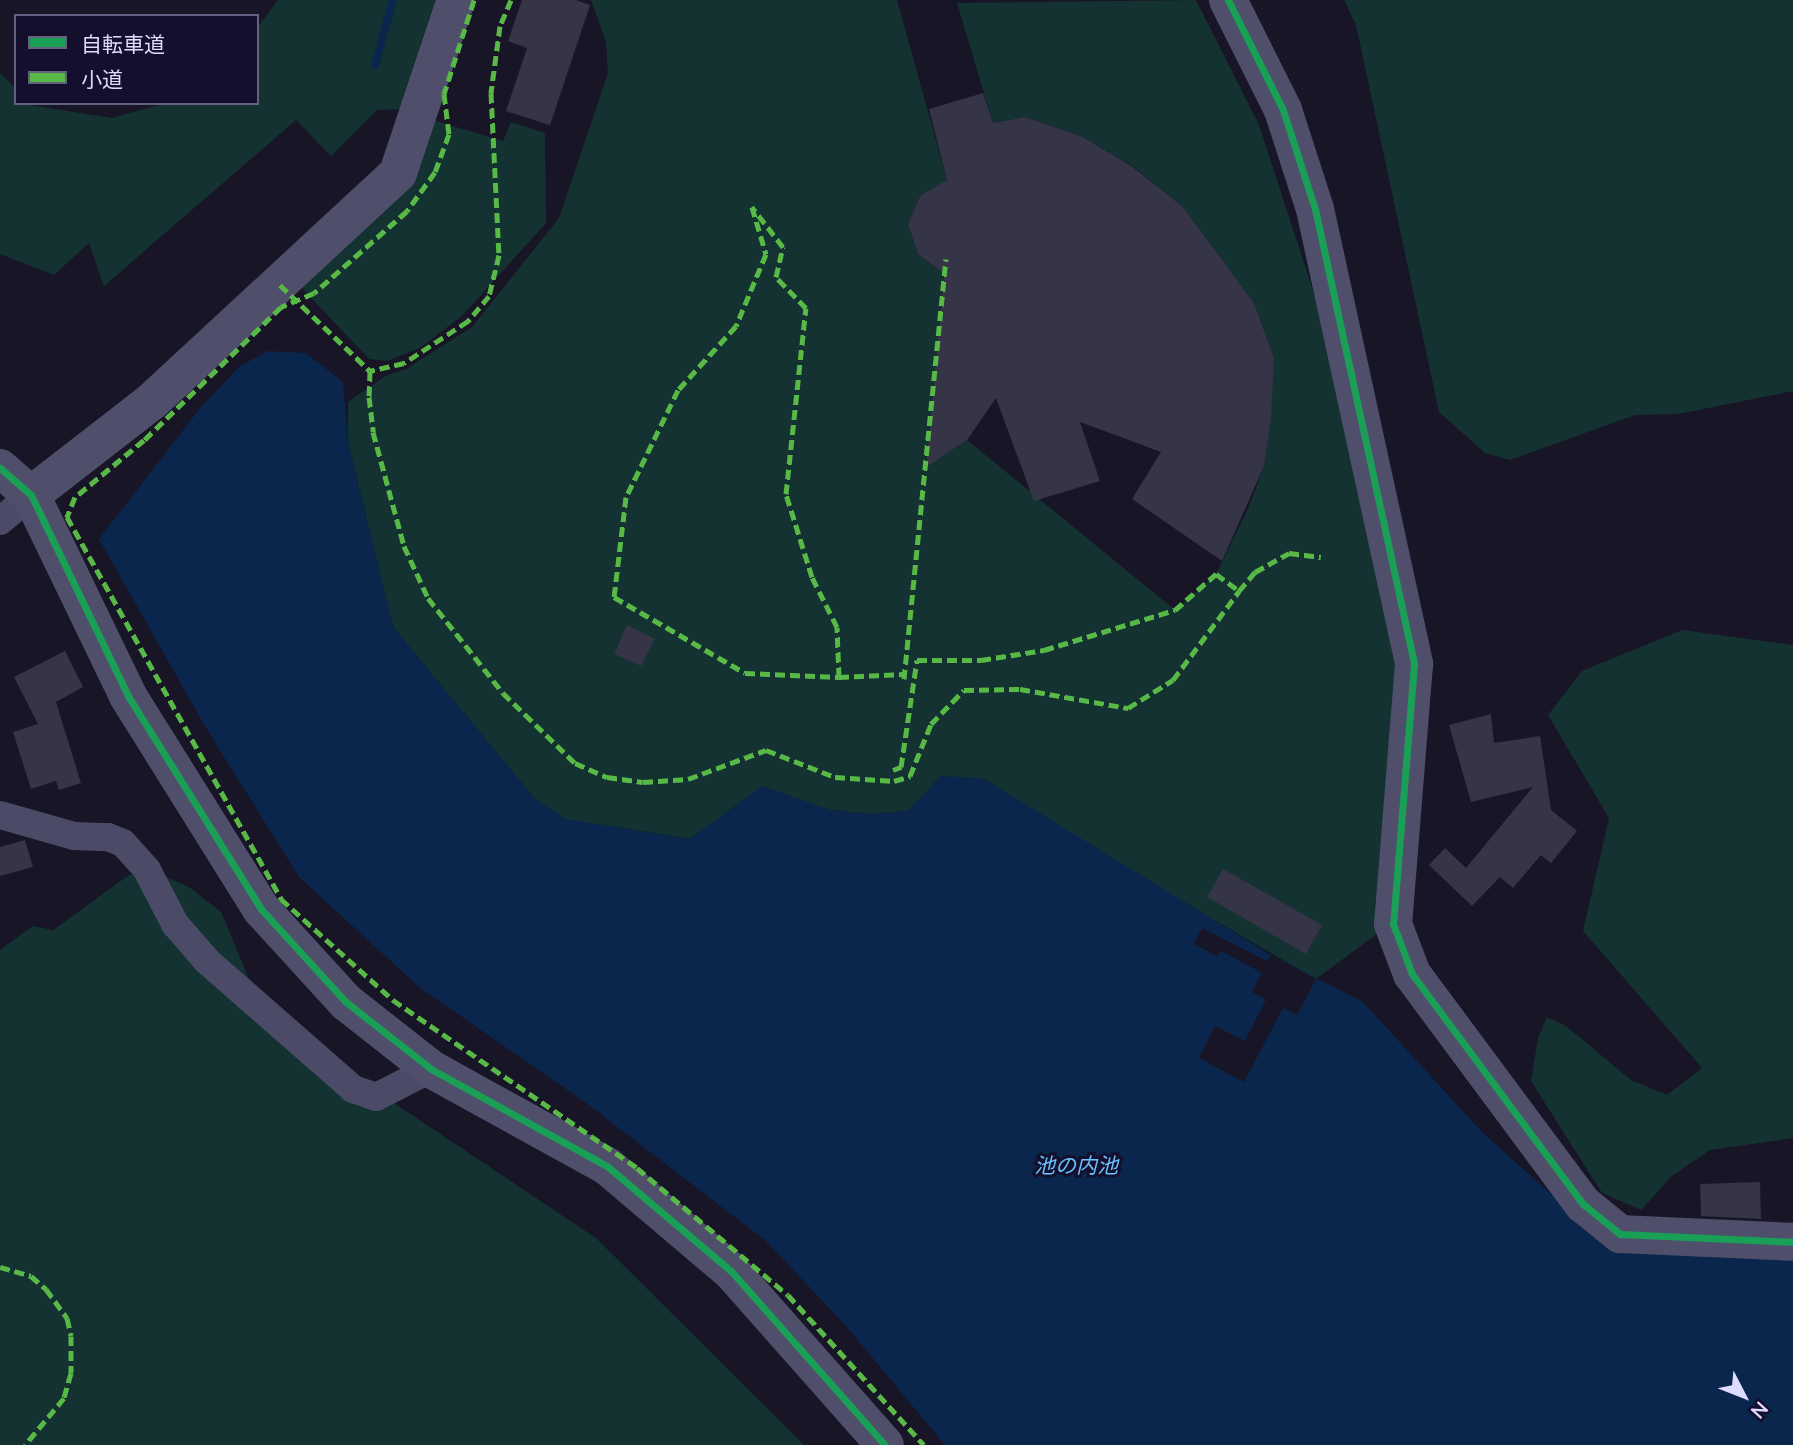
<!DOCTYPE html>
<html>
<head>
<meta charset="utf-8">
<style>
  body { margin:0 }
  #map { position:relative; width:1793px; height:1445px; overflow:hidden; background:#181526; font-family:Lato,"Noto Sans JP",sans-serif }
  div>[style] { position:absolute }
  .green>* { inset:0; background:#133231 }
  .water>* { inset:0; background:#0a264d }
  .pier>* { inset:0; background:#181526 }
  .stream>* { height:8px; margin:-4px; padding:0 4px; transform-origin:4px; border-radius:4px; background:#0a264d }
  .building>* { inset:0; background:#363447 }
  .street>* { height:28px; margin:-14px; padding:0 14px; transform-origin:14px; border-radius:14px; background:#4b4b67 }
  .secondary>* { height:38px; margin:-19px; padding:0 19px; transform-origin:19px; border-radius:19px; background:#4f4f6c }
  .quiet>* { height:5px; margin-top:-2.5px; transform-origin:0; background:repeating-linear-gradient(90deg,#58b947 0 10px,transparent 0 15px) }
  .cycleway>* { height:7px; margin:-3.5px; padding:0 3.5px; transform-origin:3.5px; border-radius:3.5px; background:#1a9f57 }
  span { translate:-50% -50%; white-space:nowrap; text-align:center; line-height:1.15; -webkit-text-stroke:6px #130f2c; paint-order:stroke }
  .water-label { font-size:21px; color:#69c1ff; font-style:italic }
  .legend { position:absolute; left:14px; top:14px; width:245px; height:91px; box-sizing:border-box; background:#130f2c; border:2px solid #646180; margin:0; padding:9px 12px; list-style:none; font-size:21px; color:#dddbff }
  .legend li { display:flex; align-items:center; gap:14px; height:35px }
  .legend b { width:35px; border:2px solid #646180 }
  .north { position:absolute; left:1709px; top:1361px; width:70px; height:70px; -webkit-text-stroke:5px #130f2c; paint-order:stroke; rotate:132deg; font-size:19px; font-weight:700; line-height:28px; text-align:center; color:#dddbff }
  .north::after { content:''; display:block; margin:auto; width:24px; height:32px; background:#dddbff; clip-path:polygon(50% 0,100% 100%,50% 72%,0 100%) }
</style>
</head>
<body>
<div id="map">
  <div class="green">
    <div style="clip-path:polygon(278px 0,440px 0,404px 109px,377px 110px,331px 156px,296px 120px,104px 286px,89px 243px,54px 275px,0 254px,0 73px,16px 88px,16px 103px,112px 118px,166px 103px,257px 103px,257px 28px)"></div>
    <div style="clip-path:polygon(591px 0,897px 0,949px 187px,920px 196px,908px 224px,918px 254px,944px 274px,926px 466px,967px 440px,1175px 610px,1216px 574px,1248px 509px,1264px 466px,1274px 358px,1254px 303px,1183px 207px,1134px 167px,1083px 137px,1025px 117px,993px 123px,957px 3px,1196px 0,1259px 125px,1369px 462px,1406px 663px,1381px 931px,1316px 979px,1079px 842px,984px 779px,941px 776px,908px 811px,870px 814px,830px 810px,762px 787px,690px 839px,565px 819px,534px 798px,393px 627px,348px 442px,348px 402px,385px 376px,406px 369px,472px 327px,559px 218px,608px 73px,606px 42px)"></div>
    <div style="clip-path:polygon(1344px 0,1793px 0,1793px 391px,1679px 414px,1635px 415px,1510px 460px,1485px 453px,1439px 412px,1356px 25px)"></div>
    <div style="clip-path:polygon(433px 120px,503px 141px,511px 122px,545px 133px,546px 223px,463px 315px,420px 348px,387px 361px,369px 359px,300px 286px)"></div>
    <div style="clip-path:polygon(1682px 630px,1793px 645px,1793px 1138px,1710px 1150px,1672px 1176px,1641px 1210px,1602px 1193px,1531px 1081px,1538px 1038px,1547px 1017px,1566px 1026px,1631px 1080px,1667px 1095px,1702px 1068px,1583px 931px,1609px 818px,1548px 715px,1582px 671px)"></div>
    <div style="clip-path:polygon(149px 870px,189px 887px,221px 912px,252px 986px,373px 1089px,596px 1238px,804px 1445px,0 1445px,0 950px,33px 926px,53px 930px,129px 875px)"></div>
  </div>
  <div class="water">
    <div style="clip-path:polygon(267px 351px,306px 353px,343px 382px,348px 442px,393px 627px,534px 798px,565px 819px,690px 839px,762px 786px,830px 810px,870px 814px,908px 811px,941px 776px,984px 779px,1271px 955px,1363px 1002px,1482px 1132px,1593px 1232px,1793px 1252px,1793px 1445px,945px 1445px,846px 1326px,765px 1240px,586px 1103px,419px 987px,299px 877px,206px 728px,99px 539px,201px 407px,239px 367px)"></div>
  </div>
  <div class="pier">
    <div style="clip-path:polygon(1202px 928px,1267px 961px,1271px 955px,1316px 979px,1297px 1015px,1283px 1008px,1244px 1082px,1199px 1058px,1215px 1026px,1245px 1041px,1266px 1000px,1252px 992px,1262px 973px,1221px 951px,1217px 956px,1194px 944px)"></div>
  </div>
  <div class="stream">
    <div style="left:375px;top:65px;width:67px;rotate:-74.5deg"></div>
  </div>
  <div class="building">
    <div style="clip-path:polygon(522px 0,576px 0,590px 5px,550px 125px,506px 111px,527px 48px,508px 41px)"></div>
    <div style="clip-path:polygon(983px 93px,993px 123px,1025px 117px,1083px 137px,1133px 167px,1183px 207px,1254px 303px,1274px 358px,1271px 418px,1264px 466px,1222px 561px,1132px 499px,1161px 452px,1080px 422px,1100px 481px,1034px 501px,996px 398px,967px 440px,926px 467px,944px 274px,918px 254px,908px 224px,920px 196px,947px 180px,929px 109px)"></div>
    <div style="clip-path:polygon(627px 625px,655px 639px,641px 666px,614px 654px)"></div>
    <div style="clip-path:polygon(65px 651px,83px 687px,56px 702px,81px 783px,59px 790px,56px 781px,31px 789px,13px 732px,38px 724px,14px 677px)"></div>
    <div style="clip-path:polygon(1491px 714px,1494px 743px,1540px 736px,1551px 810px,1577px 831px,1551px 863px,1541px 855px,1513px 888px,1500px 877px,1472px 906px,1429px 865px,1445px 848px,1466px 868px,1533px 787px,1471px 802px,1449px 725px)"></div>
    <div style="clip-path:polygon(25px 840px,33px 867px,0 876px,0 847px)"></div>
    <div style="clip-path:polygon(1223px 869px,1322px 925px,1306px 954px,1207px 897px)"></div>
    <div style="clip-path:polygon(1760px 1182px,1761px 1219px,1701px 1216px,1700px 1184px)"></div>
  </div>
  <div class="street">
    <div style="left:0;top:521px;width:40px;rotate:-40deg"></div>
    <div style="left:0;top:815px;width:77px;rotate:15.8deg"></div>
    <div style="left:74px;top:836px;width:34px;rotate:2deg"></div>
    <div style="left:108px;top:837px;width:16px;rotate:22deg"></div>
    <div style="left:123px;top:843px;width:36px;rotate:48deg"></div>
    <div style="left:147px;top:870px;width:61px;rotate:62.6deg"></div>
    <div style="left:175px;top:924px;width:49px;rotate:49.1deg"></div>
    <div style="left:207px;top:961px;width:194px;rotate:41.2deg"></div>
    <div style="left:353px;top:1089px;width:24px;rotate:19deg"></div>
    <div style="left:376px;top:1097px;width:62px;rotate:-27deg"></div>
  </div>
  <div class="secondary">
    <div style="left:1228px;top:0;width:123px;rotate:63.4deg"></div>
    <div style="left:1283px;top:110px;width:104px;rotate:72.1deg"></div>
    <div style="left:1315px;top:209px;width:466px;rotate:77.7deg"></div>
    <div style="left:1414px;top:664px;width:261px;rotate:94.6deg"></div>
    <div style="left:1393px;top:924px;width:53px;rotate:69.2deg"></div>
    <div style="left:1412px;top:974px;width:287px;rotate:53.4deg"></div>
    <div style="left:1583px;top:1204px;width:48px;rotate:39deg"></div>
    <div style="left:1620px;top:1234px;width:173px;rotate:2.6deg"></div>
    <div style="left:0;top:468px;width:41px;rotate:41.1deg"></div>
    <div style="left:31px;top:495px;width:223px;rotate:64.2deg"></div>
    <div style="left:128px;top:696px;width:251px;rotate:58deg"></div>
    <div style="left:261px;top:909px;width:126px;rotate:47.6deg"></div>
    <div style="left:346px;top:1002px;width:108px;rotate:38.2deg"></div>
    <div style="left:431px;top:1069px;width:201px;rotate:28.9deg"></div>
    <div style="left:607px;top:1166px;width:162px;rotate:40.3deg"></div>
    <div style="left:731px;top:1271px;width:232px;rotate:48.5deg"></div>
    <div style="left:31px;top:495px;width:153px;rotate:-37.8deg"></div>
    <div style="left:152px;top:401px;width:335px;rotate:-42.8deg"></div>
    <div style="left:398px;top:173px;width:182px;rotate:-71.5deg"></div>
  </div>
  <div class="quiet">
    <div style="left:474px;top:0;width:99px;rotate:107.7deg"></div>
    <div style="left:444px;top:94px;width:40px;rotate:82.9deg"></div>
    <div style="left:449px;top:134px;width:40px;rotate:110.2deg"></div>
    <div style="left:435px;top:172px;width:48px;rotate:125.7deg"></div>
    <div style="left:407px;top:211px;width:124px;rotate:138.6deg"></div>
    <div style="left:314px;top:293px;width:36px;rotate:157deg"></div>
    <div style="left:281px;top:307px;width:191px;rotate:135.8deg"></div>
    <div style="left:144px;top:440px;width:89px;rotate:140.4deg"></div>
    <div style="left:75px;top:497px;width:22px;rotate:112deg"></div>
    <div style="left:67px;top:517px;width:438px;rotate:60.7deg"></div>
    <div style="left:281px;top:899px;width:151px;rotate:42deg"></div>
    <div style="left:393px;top:1000px;width:296px;rotate:34.5deg"></div>
    <div style="left:637px;top:1168px;width:197px;rotate:40.1deg"></div>
    <div style="left:788px;top:1295px;width:202px;rotate:47.8deg"></div>
    <div style="left:511px;top:0;width:28px;rotate:113deg"></div>
    <div style="left:500px;top:26px;width:68px;rotate:97.7deg"></div>
    <div style="left:491px;top:93px;width:162px;rotate:87.2deg"></div>
    <div style="left:499px;top:255px;width:42px;rotate:103.7deg"></div>
    <div style="left:489px;top:296px;width:33px;rotate:130deg"></div>
    <div style="left:468px;top:321px;width:77px;rotate:146.7deg"></div>
    <div style="left:404px;top:363px;width:35px;rotate:167deg"></div>
    <div style="left:370px;top:371px;width:26px;rotate:92deg"></div>
    <div style="left:369px;top:397px;width:35px;rotate:83deg"></div>
    <div style="left:373px;top:432px;width:118px;rotate:74.8deg"></div>
    <div style="left:404px;top:546px;width:57px;rotate:65.2deg"></div>
    <div style="left:428px;top:598px;width:121px;rotate:51.7deg"></div>
    <div style="left:503px;top:693px;width:100px;rotate:44.2deg"></div>
    <div style="left:575px;top:763px;width:35px;rotate:24deg"></div>
    <div style="left:607px;top:777px;width:36px;rotate:8deg"></div>
    <div style="left:643px;top:782px;width:45px;rotate:-3.8deg"></div>
    <div style="left:688px;top:779px;width:83px;rotate:-20.4deg"></div>
    <div style="left:766px;top:750px;width:74px;rotate:21.4deg"></div>
    <div style="left:835px;top:777px;width:59px;rotate:3.9deg"></div>
    <div style="left:894px;top:781px;width:17px;rotate:-17deg"></div>
    <div style="left:910px;top:776px;width:56px;rotate:-68deg"></div>
    <div style="left:931px;top:724px;width:47px;rotate:-45.9deg"></div>
    <div style="left:964px;top:690px;width:56px;rotate:-1deg"></div>
    <div style="left:1020px;top:689px;width:110px;rotate:10deg"></div>
    <div style="left:1128px;top:708px;width:53px;rotate:-31.9deg"></div>
    <div style="left:1173px;top:680px;width:111px;rotate:-53.4deg"></div>
    <div style="left:280px;top:285px;width:124px;rotate:43.7deg"></div>
    <div style="left:839px;top:677px;width:50px;rotate:-92.3deg"></div>
    <div style="left:837px;top:627px;width:56px;rotate:-116.6deg"></div>
    <div style="left:812px;top:577px;width:87px;rotate:-107.4deg"></div>
    <div style="left:786px;top:494px;width:187px;rotate:-83.9deg"></div>
    <div style="left:806px;top:308px;width:43px;rotate:-134.1deg"></div>
    <div style="left:776px;top:277px;width:31px;rotate:-77deg"></div>
    <div style="left:783px;top:247px;width:51px;rotate:-127.8deg"></div>
    <div style="left:752px;top:207px;width:49px;rotate:73.4deg"></div>
    <div style="left:766px;top:254px;width:78px;rotate:112.6deg"></div>
    <div style="left:736px;top:326px;width:86px;rotate:132.2deg"></div>
    <div style="left:678px;top:390px;width:119px;rotate:115.9deg"></div>
    <div style="left:626px;top:497px;width:101px;rotate:96.8deg"></div>
    <div style="left:614px;top:597px;width:151px;rotate:30.1deg"></div>
    <div style="left:745px;top:673px;width:94px;rotate:2.4deg"></div>
    <div style="left:839px;top:677px;width:65px;rotate:-2.6deg"></div>
    <div style="left:904px;top:679px;width:422px;rotate:-84.3deg"></div>
    <div style="left:893px;top:770px;width:9px;rotate:-21deg"></div>
    <div style="left:901px;top:767px;width:108px;rotate:-81.5deg"></div>
    <div style="left:917px;top:660px;width:64px"></div>
    <div style="left:981px;top:660px;width:64px;rotate:-9deg"></div>
    <div style="left:1044px;top:650px;width:137px;rotate:-17deg"></div>
    <div style="left:1175px;top:610px;width:55px;rotate:-41.3deg"></div>
    <div style="left:1216px;top:574px;width:29px;rotate:36deg"></div>
    <div style="left:1239px;top:591px;width:25px;rotate:-50deg"></div>
    <div style="left:1255px;top:572px;width:39px;rotate:-29deg"></div>
    <div style="left:1289px;top:553px;width:32px;rotate:7deg"></div>
    <div style="left:0;top:1267px;width:32px;rotate:16deg"></div>
    <div style="left:31px;top:1276px;width:20px;rotate:41deg"></div>
    <div style="left:46px;top:1289px;width:36px;rotate:54deg"></div>
    <div style="left:67px;top:1318px;width:18px;rotate:77deg"></div>
    <div style="left:71px;top:1336px;width:37px;rotate:90deg"></div>
    <div style="left:71px;top:1373px;width:26px;rotate:106deg"></div>
    <div style="left:64px;top:1398px;width:61px;rotate:129.7deg"></div>
  </div>
  <div class="cycleway">
    <div style="left:1228px;top:0;width:123px;rotate:63.4deg"></div>
    <div style="left:1283px;top:110px;width:104px;rotate:72.1deg"></div>
    <div style="left:1315px;top:209px;width:466px;rotate:77.7deg"></div>
    <div style="left:1414px;top:664px;width:261px;rotate:94.6deg"></div>
    <div style="left:1393px;top:924px;width:53px;rotate:69.2deg"></div>
    <div style="left:1412px;top:974px;width:287px;rotate:53.4deg"></div>
    <div style="left:1583px;top:1204px;width:48px;rotate:39deg"></div>
    <div style="left:1620px;top:1234px;width:173px;rotate:2.6deg"></div>
    <div style="left:0;top:468px;width:41px;rotate:41.1deg"></div>
    <div style="left:31px;top:495px;width:223px;rotate:64.2deg"></div>
    <div style="left:128px;top:696px;width:251px;rotate:58deg"></div>
    <div style="left:261px;top:909px;width:126px;rotate:47.6deg"></div>
    <div style="left:346px;top:1002px;width:108px;rotate:38.2deg"></div>
    <div style="left:431px;top:1069px;width:201px;rotate:28.9deg"></div>
    <div style="left:607px;top:1166px;width:162px;rotate:40.3deg"></div>
    <div style="left:731px;top:1271px;width:232px;rotate:48.5deg"></div>
  </div>
  <div class="water-label">
    <span style="left:1076px;top:1165px">池の内池</span>
  </div>
  <ul class="legend">
  <li><b style="height:9px;background:#1a9f57"></b>自転車道</li>
  <li><b style="height:9px;background:#58b947"></b>小道</li>
  </ul>
  <div class="north">N</div>
</div>
</body>
</html>
